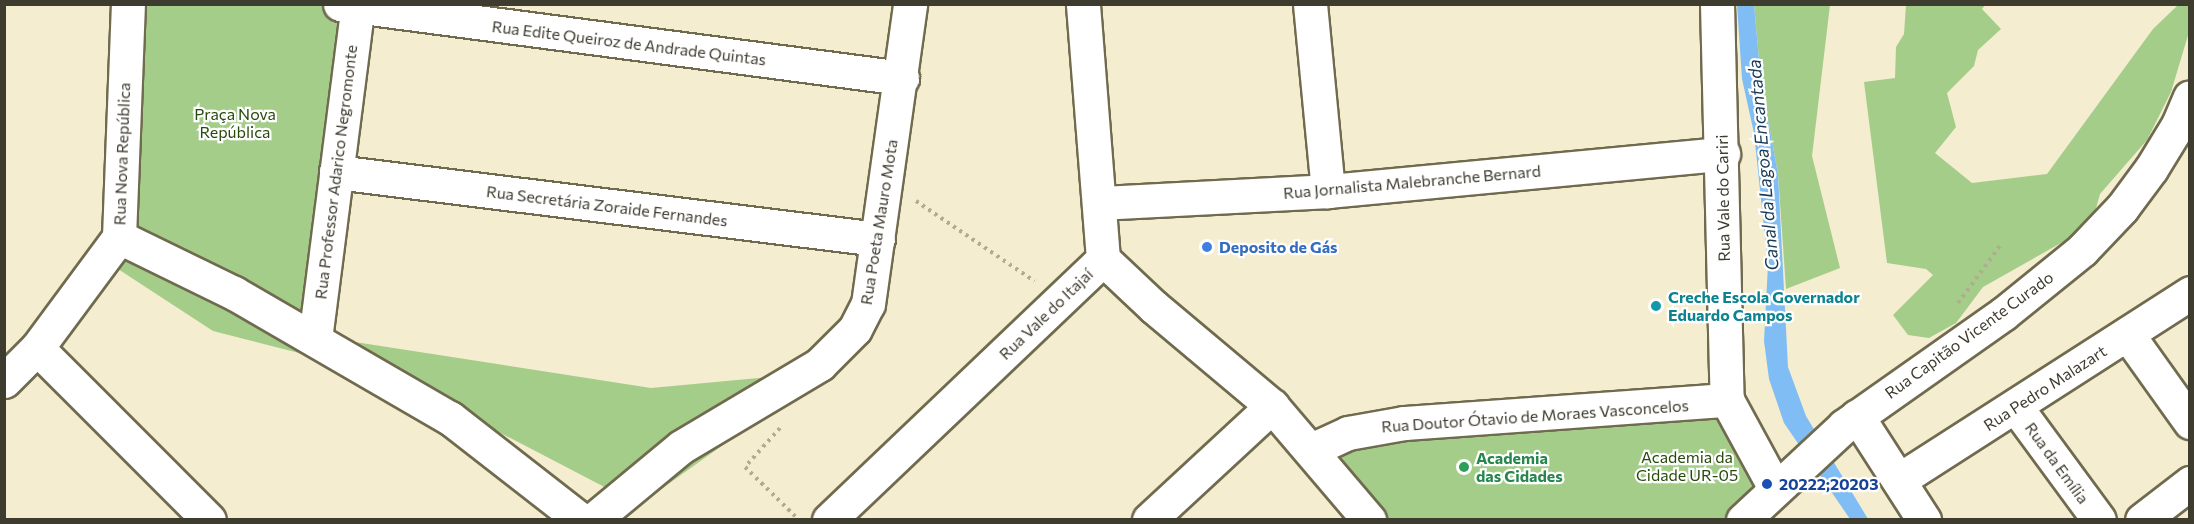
<!DOCTYPE html>
<html>
<head>
<meta charset="utf-8">
<style>
  body { margin:0 }
  #map { position:relative; width:2194px; height:524px; overflow:hidden; background:#f4edcf; font-family:Commissioner,sans-serif }
  div>[style] { position:absolute }
  .green>* { inset:0; background:#a4cd8a }
  .water>* { inset:0; background:#81bdf5 }
  .path>* { height:4px; margin-top:-2px; transform-origin:0; background:repeating-linear-gradient(90deg,#b0ab93 0 3px,transparent 0 7.5px) }
  .roads { filter:drop-shadow(2px 0 #706a4f) drop-shadow(-2px 0 #706a4f) drop-shadow(0 2px #706a4f) drop-shadow(0 -2px #706a4f) }
  .street>* { height:33px; margin:-16.5px; padding:0 16.5px; transform-origin:16.5px; border-radius:16.5px; background:#fff }
  .secondary>* { height:33px; margin:-16.5px; padding:0 16.5px; transform-origin:16.5px; border-radius:16.5px; background:#fff }
  .dots>* { width:16px; height:16px; translate:-50% -50%; box-sizing:border-box; border:3px solid #fff; border-radius:50% }
  span { translate:-50% -50%; white-space:nowrap; text-align:center; line-height:1.15; -webkit-text-stroke:4.5px #fff; paint-order:stroke }
  .street-label { font-size:16px; color:#3e3b2f }
  .park-label { font-size:16px; color:#28490c }
  .shop-label { font-size:16px; color:#366cbe; font-weight:700 }
  .left { translate:0 -50%; text-align:left }
  .culture-label { font-size:16px; color:#0d838f; font-weight:700 }
  .leisure-label { font-size:16px; color:#27864d; font-weight:700 }
  .transit-label { font-size:16px; color:#164399; font-weight:700 }
  .water-label { font-size:18px; color:#193a56; font-style:italic }
  .frame { position:absolute; inset:0; border:6px solid #3e3b2f; pointer-events:none }
</style>
</head>
<body>
<div id="map">
  <div class="green">
    <div style="clip-path:polygon(136px 5px,363px 5px,316px 336px,651px 388px,825px 372px,639px 505px,393px 377px,213px 331px,118px 269px,115px 256px)"></div>
    <div style="clip-path:polygon(1754px 5px,1830px 5px,1812px 156px,1840px 268px,1786px 289px,1778px 174px,1761px 81px)"></div>
    <div style="clip-path:polygon(1906px 5px,1985px 5px,1982px 9px,2001px 29px,1978px 50px,1974px 66px,1947px 93px,1956px 127px,1935px 153px,1972px 183px,2047px 174px,2153px 29px,2178px 5px,2189px 5px,2189px 32px,2171px 92px,2147px 140px,2100px 194px,2091px 226px,1983px 287px,1956px 323px,1929px 338px,1908px 335px,1893px 315px,1933px 275px,1926px 269px,1887px 263px,1864px 82px,1895px 78px,1896px 47px,1904px 34px)"></div>
    <div style="clip-path:polygon(1733px 412px,1765px 483px,1730px 519px,1361px 519px,1307px 456px,1400px 419px)"></div>
  </div>
  <div class="water">
    <div style="clip-path:polygon(1737px 5px,1754px 5px,1761px 81px,1778px 174px,1788px 367px,1806px 416px,1868px 519px,1850px 519px,1784px 423px,1769px 379px,1764px 341px,1768px 265px,1754px 133px,1742px 79px)"></div>
  </div>
  <div class="path">
    <div style="left:916px;top:201px;width:143px;rotate:34.1deg"></div>
    <div style="left:1958px;top:303px;width:74px;rotate:-53.7deg"></div>
    <div style="left:780px;top:428px;width:52px;rotate:131.9deg"></div>
    <div style="left:745px;top:467px;width:73px;rotate:44.4deg"></div>
  </div>
  <div class="roads">
    <div class="street">
      <div style="left:340px;top:4px;width:567px;rotate:7.5deg"></div>
      <div style="left:1310px;top:4px;width:188px;rotate:84.5deg"></div>
      <div style="left:1717px;top:4px;width:396px;rotate:88.6deg"></div>
      <div style="left:1727px;top:400px;width:100px;rotate:61.4deg"></div>
      <div style="left:336px;top:172px;width:546px;rotate:7.05deg"></div>
      <div style="left:1100px;top:203px;width:228px;rotate:-3deg"></div>
      <div style="left:1328px;top:191px;width:397px;rotate:-5.4deg"></div>
      <div style="left:119px;top:237px;width:128px;rotate:26deg"></div>
      <div style="left:234px;top:293px;width:250px;rotate:30.1deg"></div>
      <div style="left:450px;top:418px;width:166px;rotate:37.9deg"></div>
      <div style="left:2128px;top:335px;width:107px;rotate:54.5deg"></div>
      <div style="left:315px;top:339px;width:338px;rotate:-82.7deg"></div>
      <div style="left:37px;top:348px;width:243px;rotate:45deg"></div>
      <div style="left:4px;top:381px;width:47px;rotate:-45deg"></div>
      <div style="left:37px;top:348px;width:138px;rotate:-53.5deg"></div>
      <div style="left:119px;top:237px;width:233px;rotate:-87.8deg"></div>
      <div style="left:2016px;top:407px;width:140px;rotate:53.7deg"></div>
      <div style="left:1857px;top:416px;width:124px;rotate:57.2deg"></div>
      <div style="left:1311px;top:450px;width:41px;rotate:-24.7deg"></div>
      <div style="left:1348px;top:433px;width:57px;rotate:-10.1deg"></div>
      <div style="left:1404px;top:423px;width:324px;rotate:-4.1deg"></div>
      <div style="left:1899px;top:480px;width:346px;rotate:-32.7deg"></div>
      <div style="left:593px;top:520px;width:114px;rotate:-39.7deg"></div>
      <div style="left:681px;top:447px;width:162px;rotate:-30.8deg"></div>
      <div style="left:820px;top:364px;width:49px;rotate:-45deg"></div>
      <div style="left:855px;top:329px;width:28px;rotate:-63deg"></div>
      <div style="left:868px;top:304px;width:303px;rotate:-82deg"></div>
      <div style="left:1149px;top:520px;width:168px;rotate:-42.8deg"></div>
      <div style="left:2142px;top:520px;width:61px;rotate:-37.6deg"></div>
    </div>
    <div class="secondary">
      <div style="left:1103px;top:259px;width:70px;rotate:43.3deg"></div>
      <div style="left:1154px;top:307px;width:154px;rotate:40deg"></div>
      <div style="left:1272px;top:406px;width:150px;rotate:49.6deg"></div>
      <div style="left:829px;top:520px;width:378px;rotate:-43.6deg"></div>
      <div style="left:1103px;top:259px;width:256px;rotate:-94.5deg"></div>
      <div style="left:1743px;top:520px;width:138px;rotate:-42.9deg"></div>
      <div style="left:1844px;top:426px;width:194px;rotate:-35.2deg"></div>
      <div style="left:2003px;top:314px;width:102px;rotate:-39deg"></div>
      <div style="left:2082px;top:250px;width:58px;rotate:-46.4deg"></div>
      <div style="left:2122px;top:208px;width:49px;rotate:-53.4deg"></div>
      <div style="left:2151px;top:169px;width:52px;rotate:-58.5deg"></div>
      <div style="left:2178px;top:125px;width:30px;rotate:-67deg"></div>
    </div>
  </div>
  <div class="dots">
    <div style="left:1207px;top:247px;background:#3f7fe0"></div>
    <div style="left:1656px;top:306px;background:#0f9aa8"></div>
    <div style="left:1464px;top:467px;background:#2e9e5b"></div>
    <div style="left:1767px;top:484px;background:#1a4fb4"></div>
  </div>
  <div class="street-label">
    <span style="left:629px;top:43px;rotate:7deg">Rua Edite Queiroz de Andrade Quintas</span>
    <span style="left:122px;top:154px;rotate:-88deg">Rua Nova República</span>
    <span style="left:336px;top:172px;rotate:-83deg">Rua Professor Adarico Negromonte</span>
    <span style="left:1412px;top:182px;rotate:-5deg">Rua Jornalista Malebranche Bernard</span>
    <span style="left:1723px;top:198px;rotate:-91deg">Rua Vale do Cariri</span>
    <span style="left:607px;top:206px;rotate:7deg">Rua Secretária Zoraide Fernandes</span>
    <span style="left:879px;top:222px;rotate:-81deg">Rua Poeta Mauro Mota</span>
    <span style="left:1046px;top:314px;rotate:-44deg">Rua Vale do Itajaí</span>
    <span style="left:1969px;top:335px;rotate:-36deg">Rua Capitão Vicente Curado</span>
    <span style="left:2045px;top:388px;rotate:-33deg">Rua Pedro Malazart</span>
    <span style="left:1535px;top:416px;rotate:-4deg">Rua Doutor Ótavio de Moraes Vasconcelos</span>
    <span style="left:2057px;top:463px;rotate:54deg">Rua da Emília</span>
  </div>
  <div class="park-label">
    <span style="left:235px;top:123px">Praça Nova<br>República</span>
    <span style="left:1687px;top:466px">Academia da<br>Cidade UR-05</span>
  </div>
  <div class="shop-label">
    <span class="left" style="left:1219px;top:247px">Deposito de Gás</span>
  </div>
  <div class="culture-label">
    <span class="left" style="left:1668px;top:306px">Creche Escola Governador<br>Eduardo Campos</span>
  </div>
  <div class="leisure-label">
    <span class="left" style="left:1476px;top:467px">Academia<br>das Cidades</span>
  </div>
  <div class="transit-label">
    <span class="left" style="left:1779px;top:484px">20222;20203</span>
  </div>
  <div class="water-label">
    <span style="left:1763px;top:165px;rotate:-95deg">Canal da Lagoa Encantada</span>
  </div>
  <div class="frame"></div>
</div>
</body>
</html>
